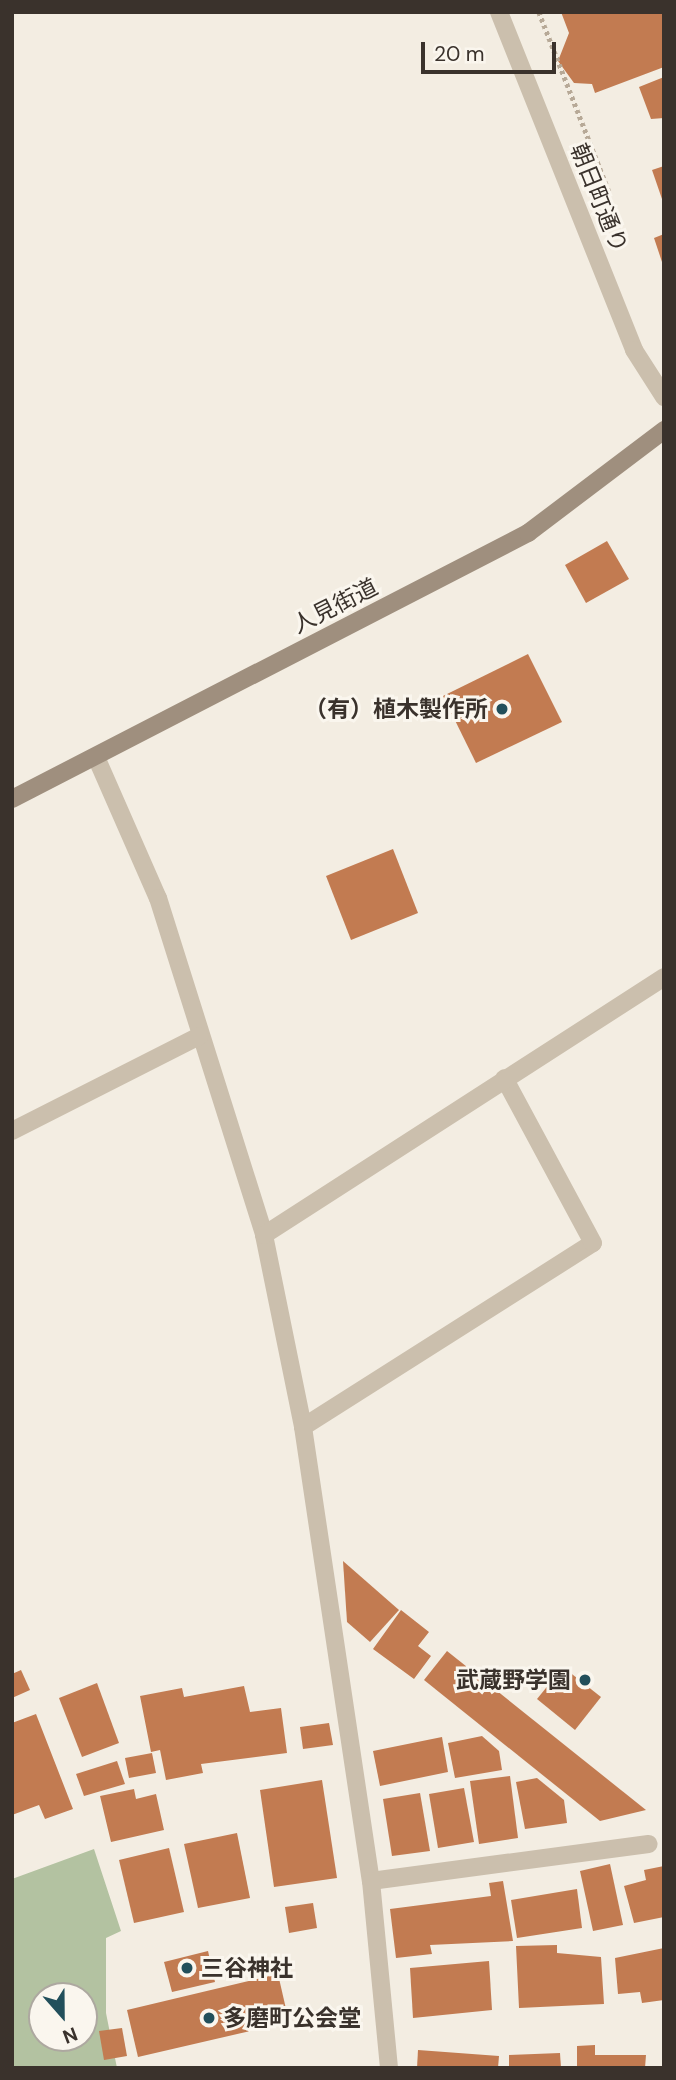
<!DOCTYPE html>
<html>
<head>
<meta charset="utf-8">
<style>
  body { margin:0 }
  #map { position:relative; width:676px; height:2080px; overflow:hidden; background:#f3ede2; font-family:"DM Sans","Noto Sans JP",sans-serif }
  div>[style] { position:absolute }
  .green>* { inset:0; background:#b3c2a1 }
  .building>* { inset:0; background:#c27b51 }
  .path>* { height:4.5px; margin-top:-2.25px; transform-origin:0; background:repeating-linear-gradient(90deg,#b7a997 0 3.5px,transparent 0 7px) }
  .service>* { height:18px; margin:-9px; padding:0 9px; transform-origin:9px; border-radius:9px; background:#cbbfad }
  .minor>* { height:18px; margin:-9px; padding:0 9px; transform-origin:9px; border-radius:9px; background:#cbbfad }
  .tertiary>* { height:18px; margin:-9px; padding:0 9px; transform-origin:9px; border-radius:9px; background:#cbbfad }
  .secondary>* { height:18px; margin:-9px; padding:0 9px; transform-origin:9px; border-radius:9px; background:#9f8f7e }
  .dots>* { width:19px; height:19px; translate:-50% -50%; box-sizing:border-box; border:4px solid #faf6ee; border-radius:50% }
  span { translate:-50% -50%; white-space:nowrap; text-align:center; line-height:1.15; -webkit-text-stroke:6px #faf6ee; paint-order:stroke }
  .street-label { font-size:23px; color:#3a322c }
  .poi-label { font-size:23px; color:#3a322c; font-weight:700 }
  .right { translate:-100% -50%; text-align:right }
  .left { translate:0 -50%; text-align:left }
  .frame { position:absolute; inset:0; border:14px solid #3a322c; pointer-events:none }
  .north { position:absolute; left:28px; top:1982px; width:70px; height:70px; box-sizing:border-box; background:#faf6ee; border:2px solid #ada8a0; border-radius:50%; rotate:159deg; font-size:19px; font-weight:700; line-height:28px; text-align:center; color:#3a322c }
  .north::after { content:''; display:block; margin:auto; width:24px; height:32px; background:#224f5b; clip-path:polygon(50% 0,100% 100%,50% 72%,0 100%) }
  .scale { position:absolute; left:421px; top:42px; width:135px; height:32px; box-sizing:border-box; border:4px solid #3a322c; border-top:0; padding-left:9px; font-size:21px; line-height:24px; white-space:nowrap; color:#3a322c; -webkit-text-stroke:5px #faf6ee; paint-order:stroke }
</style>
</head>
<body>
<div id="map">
  <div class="green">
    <div style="clip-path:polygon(evenodd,94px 1849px,121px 1931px,106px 1938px,106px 2013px,117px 2068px,12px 2068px,12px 1879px,94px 1849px,42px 1996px,84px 1996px,84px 2038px,42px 2038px,42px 1996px)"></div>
  </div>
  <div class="building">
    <div style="clip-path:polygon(561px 12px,664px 12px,664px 67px,595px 93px,592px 84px,574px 83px,558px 61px,569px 33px)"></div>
    <div style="clip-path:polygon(664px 77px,664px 118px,651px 119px,639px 87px)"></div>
    <div style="clip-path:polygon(664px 166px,664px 202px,663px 202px,652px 170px)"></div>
    <div style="clip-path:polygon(664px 234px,664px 265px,663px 265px,654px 238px)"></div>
    <div style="clip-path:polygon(607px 541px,629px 579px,586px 603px,565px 565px)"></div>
    <div style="clip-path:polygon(528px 654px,562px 722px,476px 763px,443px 696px)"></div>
    <div style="clip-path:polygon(393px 849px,418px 913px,351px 940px,326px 876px)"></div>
    <div style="clip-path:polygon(343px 1561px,399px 1610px,370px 1642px,347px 1622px)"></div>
    <div style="clip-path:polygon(401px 1610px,429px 1632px,418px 1646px,431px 1656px,414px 1679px,373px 1649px)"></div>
    <div style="clip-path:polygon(447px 1651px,646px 1810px,600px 1821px,424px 1680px)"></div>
    <div style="clip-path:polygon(563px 1667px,601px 1697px,575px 1730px,537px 1699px)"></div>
    <div style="clip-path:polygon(21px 1670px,30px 1690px,12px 1698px,12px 1674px)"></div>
    <div style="clip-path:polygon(97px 1683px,119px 1743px,82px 1757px,59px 1698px)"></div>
    <div style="clip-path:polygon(244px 1686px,250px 1712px,281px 1708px,287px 1753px,201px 1764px,203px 1773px,166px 1780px,160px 1750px,151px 1752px,140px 1696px,182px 1688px,184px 1697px)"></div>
    <div style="clip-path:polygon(36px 1714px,73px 1809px,45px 1819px,39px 1805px,12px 1815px,12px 1723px)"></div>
    <div style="clip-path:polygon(329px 1723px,333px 1745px,303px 1749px,300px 1727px)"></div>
    <div style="clip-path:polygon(482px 1736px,499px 1751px,502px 1770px,455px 1778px,448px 1743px)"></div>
    <div style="clip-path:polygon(442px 1737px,448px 1772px,380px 1786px,373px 1751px)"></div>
    <div style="clip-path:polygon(152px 1753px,156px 1773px,129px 1778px,125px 1758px)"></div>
    <div style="clip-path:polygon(117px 1761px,125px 1784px,84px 1796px,76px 1774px)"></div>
    <div style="clip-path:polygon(510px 1776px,518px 1838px,479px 1844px,470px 1781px)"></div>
    <div style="clip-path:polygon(537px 1778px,564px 1800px,567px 1823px,525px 1829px,516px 1782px)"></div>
    <div style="clip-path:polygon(322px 1780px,337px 1878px,274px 1887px,260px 1790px)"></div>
    <div style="clip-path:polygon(464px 1788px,474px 1842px,438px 1848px,429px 1794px)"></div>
    <div style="clip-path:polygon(134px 1789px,136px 1799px,156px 1794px,164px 1830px,111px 1842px,100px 1796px)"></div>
    <div style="clip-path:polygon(420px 1793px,430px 1851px,392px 1856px,383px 1799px)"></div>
    <div style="clip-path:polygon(237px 1833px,250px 1898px,198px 1908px,184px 1844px)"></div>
    <div style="clip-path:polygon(169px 1848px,184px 1912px,134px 1923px,119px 1860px)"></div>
    <div style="clip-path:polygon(610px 1864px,623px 1925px,593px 1931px,580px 1871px)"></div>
    <div style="clip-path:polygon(664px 1866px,664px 1917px,634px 1923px,624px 1886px,646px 1880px,644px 1870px)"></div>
    <div style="clip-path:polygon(503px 1881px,513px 1941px,430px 1945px,432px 1954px,396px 1958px,390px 1909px,491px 1896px,489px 1883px)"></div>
    <div style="clip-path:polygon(577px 1889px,582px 1928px,517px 1938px,511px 1900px)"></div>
    <div style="clip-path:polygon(313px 1903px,317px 1928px,289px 1933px,285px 1907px)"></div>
    <div style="clip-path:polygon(557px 1945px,557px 1953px,601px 1957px,604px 2004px,519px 2008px,516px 1946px)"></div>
    <div style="clip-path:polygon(664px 1948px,664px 2000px,642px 2003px,640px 1992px,618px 1994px,615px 1958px)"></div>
    <div style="clip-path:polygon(208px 1951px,215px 1982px,172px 1992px,164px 1962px)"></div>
    <div style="clip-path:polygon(489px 1961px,492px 2010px,413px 2018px,410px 1968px)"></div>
    <div style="clip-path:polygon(278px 1974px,289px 2022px,138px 2057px,127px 2010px)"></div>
    <div style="clip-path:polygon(122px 2028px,127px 2056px,104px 2060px,99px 2031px)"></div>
    <div style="clip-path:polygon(595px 2045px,595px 2055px,646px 2055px,645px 2068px,577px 2068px,577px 2046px)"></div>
    <div style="clip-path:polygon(418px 2050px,499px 2056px,498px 2068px,417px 2068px)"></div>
    <div style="clip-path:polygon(560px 2053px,561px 2068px,509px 2068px,509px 2055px)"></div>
  </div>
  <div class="path">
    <div style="left:539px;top:12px;width:195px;rotate:68.7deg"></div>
  </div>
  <div class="service">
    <div style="left:303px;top:1427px;width:343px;rotate:-32.4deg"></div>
    <div style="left:593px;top:1243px;width:187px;rotate:-118.3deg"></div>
    <div style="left:371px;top:1881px;width:280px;rotate:-7.6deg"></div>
  </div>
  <div class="minor">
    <div style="left:96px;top:757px;width:154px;rotate:66.3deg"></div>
    <div style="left:158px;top:898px;width:353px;rotate:72.5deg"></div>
    <div style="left:264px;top:1235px;width:196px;rotate:78.5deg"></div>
    <div style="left:303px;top:1427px;width:459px;rotate:81.5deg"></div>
    <div style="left:371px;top:1881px;width:188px;rotate:84.5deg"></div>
    <div style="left:12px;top:1131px;width:210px;rotate:-26.9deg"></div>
    <div style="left:264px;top:1235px;width:476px;rotate:-32.8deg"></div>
  </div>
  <div class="tertiary">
    <div style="left:499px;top:12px;width:364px;rotate:68.2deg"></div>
    <div style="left:634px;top:350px;width:56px;rotate:57.4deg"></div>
  </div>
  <div class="secondary">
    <div style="left:12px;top:799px;width:581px;rotate:-27.27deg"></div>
    <div style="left:528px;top:533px;width:171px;rotate:-37.1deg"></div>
  </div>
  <div class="dots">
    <div style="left:502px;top:709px;background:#224f5b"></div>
    <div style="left:585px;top:1680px;background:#224f5b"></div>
    <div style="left:187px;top:1968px;background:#224f5b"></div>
    <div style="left:209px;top:2018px;background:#224f5b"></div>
  </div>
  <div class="street-label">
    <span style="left:599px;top:198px;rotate:68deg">朝日町通り</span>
    <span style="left:335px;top:606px;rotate:-27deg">人見街道</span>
  </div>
  <div class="poi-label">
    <span class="right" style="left:488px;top:709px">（有）植木製作所</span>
    <span class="right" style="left:571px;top:1680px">武蔵野学園</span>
    <span class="left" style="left:201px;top:1968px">三谷神社</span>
    <span class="left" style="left:223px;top:2018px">多磨町公会堂</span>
  </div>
  <div class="frame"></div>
  <div class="north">N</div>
  <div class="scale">20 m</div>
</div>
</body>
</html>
